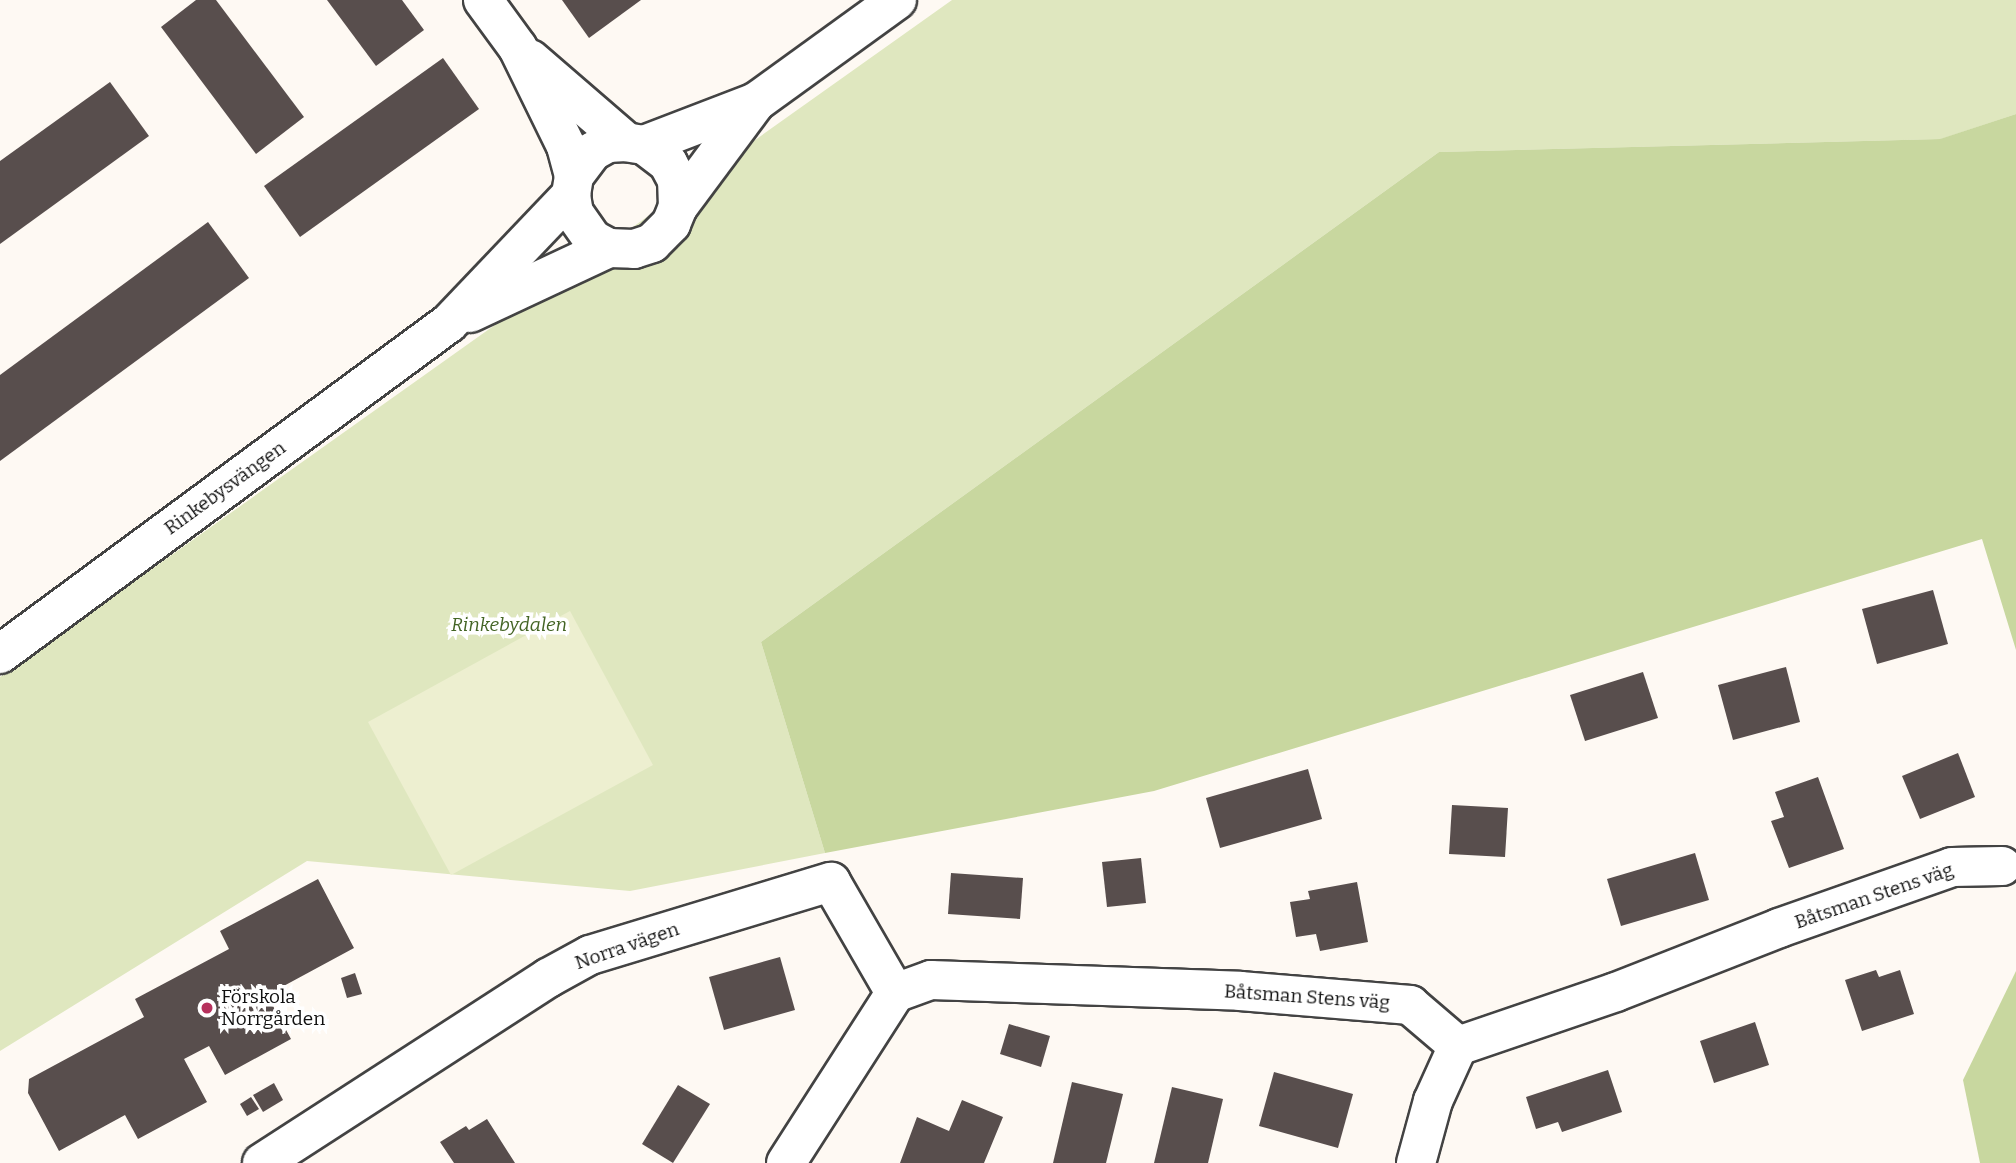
<!DOCTYPE html>
<html>
<head>
<meta charset="utf-8">
<style>
  body { margin:0 }
  #map { position:relative; width:2016px; height:1163px; overflow:hidden; background:#fef9f3; font-family:Bitter,serif }
  div>[style] { position:absolute }
  .green>* { inset:0; background:#dfe7bf }
  .forest>* { inset:0; background:#c8d79f }
  .pitch>* { inset:0; background:#edefd0 }
  .building>* { inset:0; background:#584e4d }
  .roads { filter:drop-shadow(2px 0 #434343) drop-shadow(-2px 0 #434343) drop-shadow(0 2px #434343) drop-shadow(0 -2px #434343) }
  .minor>* { height:38px; margin:-19px; padding:0 19px; transform-origin:19px; border-radius:19px; background:#fff }
  .dots>* { width:19px; height:19px; translate:-50% -50%; box-sizing:border-box; border:4px solid #fff; border-radius:50% }
  span { translate:-50% -50%; white-space:nowrap; text-align:center; line-height:1.15; -webkit-text-stroke:7px #fff; paint-order:stroke }
  .street-label { font-size:19px; color:#101010 }
  .park-label { font-size:19px; color:#436424; font-style:italic }
  .poi-label { font-size:19px; color:#101010 }
  .left { translate:0 -50%; text-align:left }
</style>
</head>
<body>
<div id="map">
  <div class="green">
    <div style="clip-path:polygon(952px 0,2016px 0,2016px 114px,1941px 139px,1439px 152px,761px 642px,825px 853px,630px 891px,307px 861px,0 1051px,0 677px)"></div>
  </div>
  <div class="forest">
    <div style="clip-path:polygon(2016px 114px,2016px 650px,1982px 539px,1154px 791px,825px 853px,761px 642px,1439px 152px,1940px 139px)"></div>
    <div style="clip-path:polygon(2016px 971px,2016px 1163px,1980px 1163px,1963px 1080px)"></div>
  </div>
  <div class="pitch">
    <div style="clip-path:polygon(570px 611px,653px 765px,451px 875px,368px 722px)"></div>
  </div>
  <div class="building">
    <div style="clip-path:polygon(196px 0,216px 0,304px 117px,256px 154px,161px 27px)"></div>
    <div style="clip-path:polygon(327px 0,402px 0,424px 30px,376px 66px)"></div>
    <div style="clip-path:polygon(562px 0,641px 0,589px 38px)"></div>
    <div style="clip-path:polygon(443px 58px,479px 109px,300px 237px,264px 186px)"></div>
    <div style="clip-path:polygon(110px 82px,149px 136px,0 244px,0 161px)"></div>
    <div style="clip-path:polygon(208px 222px,249px 278px,0 461px,0 375px)"></div>
    <div style="clip-path:polygon(1933px 590px,1948px 644px,1877px 664px,1862px 609px)"></div>
    <div style="clip-path:polygon(1786px 667px,1800px 722px,1733px 740px,1718px 685px)"></div>
    <div style="clip-path:polygon(1643px 672px,1658px 718px,1585px 741px,1570px 695px)"></div>
    <div style="clip-path:polygon(1958px 753px,1975px 797px,1920px 819px,1902px 776px)"></div>
    <div style="clip-path:polygon(1308px 769px,1322px 819px,1220px 848px,1206px 798px)"></div>
    <div style="clip-path:polygon(1818px 777px,1844px 849px,1789px 868px,1771px 821px,1784px 817px,1775px 792px)"></div>
    <div style="clip-path:polygon(1452px 805px,1508px 808px,1505px 857px,1449px 854px)"></div>
    <div style="clip-path:polygon(1695px 853px,1709px 900px,1621px 926px,1607px 879px)"></div>
    <div style="clip-path:polygon(1141px 858px,1146px 903px,1107px 907px,1102px 862px)"></div>
    <div style="clip-path:polygon(951px 873px,1023px 878px,1020px 919px,948px 914px)"></div>
    <div style="clip-path:polygon(318px 879px,354px 948px,267px 995px,291px 1039px,225px 1075px,209px 1046px,184px 1059px,207px 1102px,138px 1139px,125px 1115px,59px 1151px,28px 1093px,29px 1079px,144px 1017px,135px 999px,229px 949px,220px 931px)"></div>
    <div style="clip-path:polygon(1357px 882px,1368px 942px,1320px 951px,1316px 934px,1296px 937px,1290px 902px,1310px 899px,1308px 891px)"></div>
    <div style="clip-path:polygon(780px 957px,795px 1010px,724px 1030px,709px 977px)"></div>
    <div style="clip-path:polygon(1876px 970px,1879px 977px,1900px 970px,1914px 1014px,1862px 1031px,1845px 980px)"></div>
    <div style="clip-path:polygon(355px 973px,362px 994px,347px 998px,341px 978px)"></div>
    <div style="clip-path:polygon(1755px 1022px,1769px 1065px,1714px 1083px,1700px 1041px)"></div>
    <div style="clip-path:polygon(1009px 1024px,1050px 1036px,1041px 1067px,1000px 1054px)"></div>
    <div style="clip-path:polygon(1608px 1070px,1622px 1112px,1562px 1132px,1558px 1122px,1536px 1129px,1526px 1097px)"></div>
    <div style="clip-path:polygon(1274px 1072px,1353px 1094px,1338px 1148px,1259px 1126px)"></div>
    <div style="clip-path:polygon(1072px 1082px,1123px 1094px,1106px 1163px,1053px 1163px)"></div>
    <div style="clip-path:polygon(274px 1083px,283px 1100px,263px 1112px,253px 1095px)"></div>
    <div style="clip-path:polygon(678px 1085px,710px 1104px,673px 1163px,642px 1144px)"></div>
    <div style="clip-path:polygon(1172px 1087px,1223px 1099px,1208px 1163px,1154px 1163px)"></div>
    <div style="clip-path:polygon(251px 1097px,259px 1109px,247px 1116px,240px 1104px)"></div>
    <div style="clip-path:polygon(962px 1100px,1003px 1117px,984px 1163px,900px 1163px,917px 1117px,949px 1131px)"></div>
    <div style="clip-path:polygon(487px 1119px,515px 1163px,454px 1163px,440px 1142px,466px 1126px,469px 1130px)"></div>
  </div>
  <div class="roads">
    <div class="minor">
      <div style="left:483px;top:0;width:59px;rotate:53.9deg"></div>
      <div style="left:518px;top:48px;width:109px;rotate:63.9deg"></div>
      <div style="left:566px;top:146px;width:31px;rotate:75deg"></div>
      <div style="left:530px;top:59px;width:127px;rotate:40.8deg"></div>
      <div style="left:644px;top:145px;width:120px;rotate:-21deg"></div>
      <div style="left:756px;top:102px;width:174px;rotate:-35.9deg"></div>
      <div style="left:678px;top:207px;width:27px;rotate:-92deg"></div>
      <div style="left:677px;top:180px;width:19px;rotate:-118deg"></div>
      <div style="left:668px;top:163px;width:30px;rotate:-143deg"></div>
      <div style="left:644px;top:145px;width:18px;rotate:-171deg"></div>
      <div style="left:626px;top:142px;width:18px;rotate:177deg"></div>
      <div style="left:608px;top:143px;width:18px;rotate:151deg"></div>
      <div style="left:592px;top:152px;width:30px;rotate:127deg"></div>
      <div style="left:574px;top:176px;width:19px;rotate:99deg"></div>
      <div style="left:571px;top:195px;width:18px;rotate:81deg"></div>
      <div style="left:574px;top:213px;width:32px;rotate:55deg"></div>
      <div style="left:592px;top:239px;width:19px;rotate:28deg"></div>
      <div style="left:609px;top:248px;width:25px;rotate:2deg"></div>
      <div style="left:634px;top:249px;width:19px;rotate:-18deg"></div>
      <div style="left:652px;top:243px;width:27px;rotate:-45deg"></div>
      <div style="left:671px;top:224px;width:18px;rotate:-68deg"></div>
      <div style="left:678px;top:207px;width:131px;rotate:-53.4deg"></div>
      <div style="left:470px;top:313px;width:153px;rotate:-25.1deg"></div>
      <div style="left:0;top:654px;width:558px;rotate:-36.4deg"></div>
      <div style="left:449px;top:323px;width:177px;rotate:-46.4deg"></div>
      <div style="left:262px;top:1163px;width:341px;rotate:-32.9deg"></div>
      <div style="left:548px;top:978px;width:48px;rotate:-28.7deg"></div>
      <div style="left:590px;top:955px;width:252px;rotate:-16.9deg"></div>
      <div style="left:831px;top:882px;width:128px;rotate:60deg"></div>
      <div style="left:786px;top:1163px;width:202px;rotate:-57.3deg"></div>
      <div style="left:895px;top:993px;width:38px;rotate:-20deg"></div>
      <div style="left:931px;top:980px;width:309px;rotate:2deg"></div>
      <div style="left:1240px;top:991px;width:171px;rotate:4.7deg"></div>
      <div style="left:1410px;top:1005px;width:63px;rotate:40.5deg"></div>
      <div style="left:1458px;top:1046px;width:167px;rotate:-18.9deg"></div>
      <div style="left:1616px;top:992px;width:175px;rotate:-21.4deg"></div>
      <div style="left:1779px;top:928px;width:183px;rotate:-19.4deg"></div>
      <div style="left:1952px;top:867px;width:50px;rotate:-1.1deg"></div>
      <div style="left:1416px;top:1163px;width:64px;rotate:-74.7deg"></div>
      <div style="left:1433px;top:1101px;width:60px;rotate:-65.6deg"></div>
    </div>
  </div>
  <div class="dots">
    <div style="left:207px;top:1008px;background:#b6315d"></div>
  </div>
  <div class="street-label">
    <span style="left:225px;top:488px;rotate:-36deg">Rinkebysvängen</span>
    <span style="left:1874px;top:896px;rotate:-19deg">Båtsman Stens väg</span>
    <span style="left:627px;top:946px;rotate:-19deg">Norra vägen</span>
    <span style="left:1307px;top:997px;rotate:4deg">Båtsman Stens väg</span>
  </div>
  <div class="park-label">
    <span style="left:509px;top:625px">Rinkebydalen</span>
  </div>
  <div class="poi-label">
    <span class="left" style="left:221px;top:1008px">Förskola<br>Norrgården</span>
  </div>
</div>
</body>
</html>
